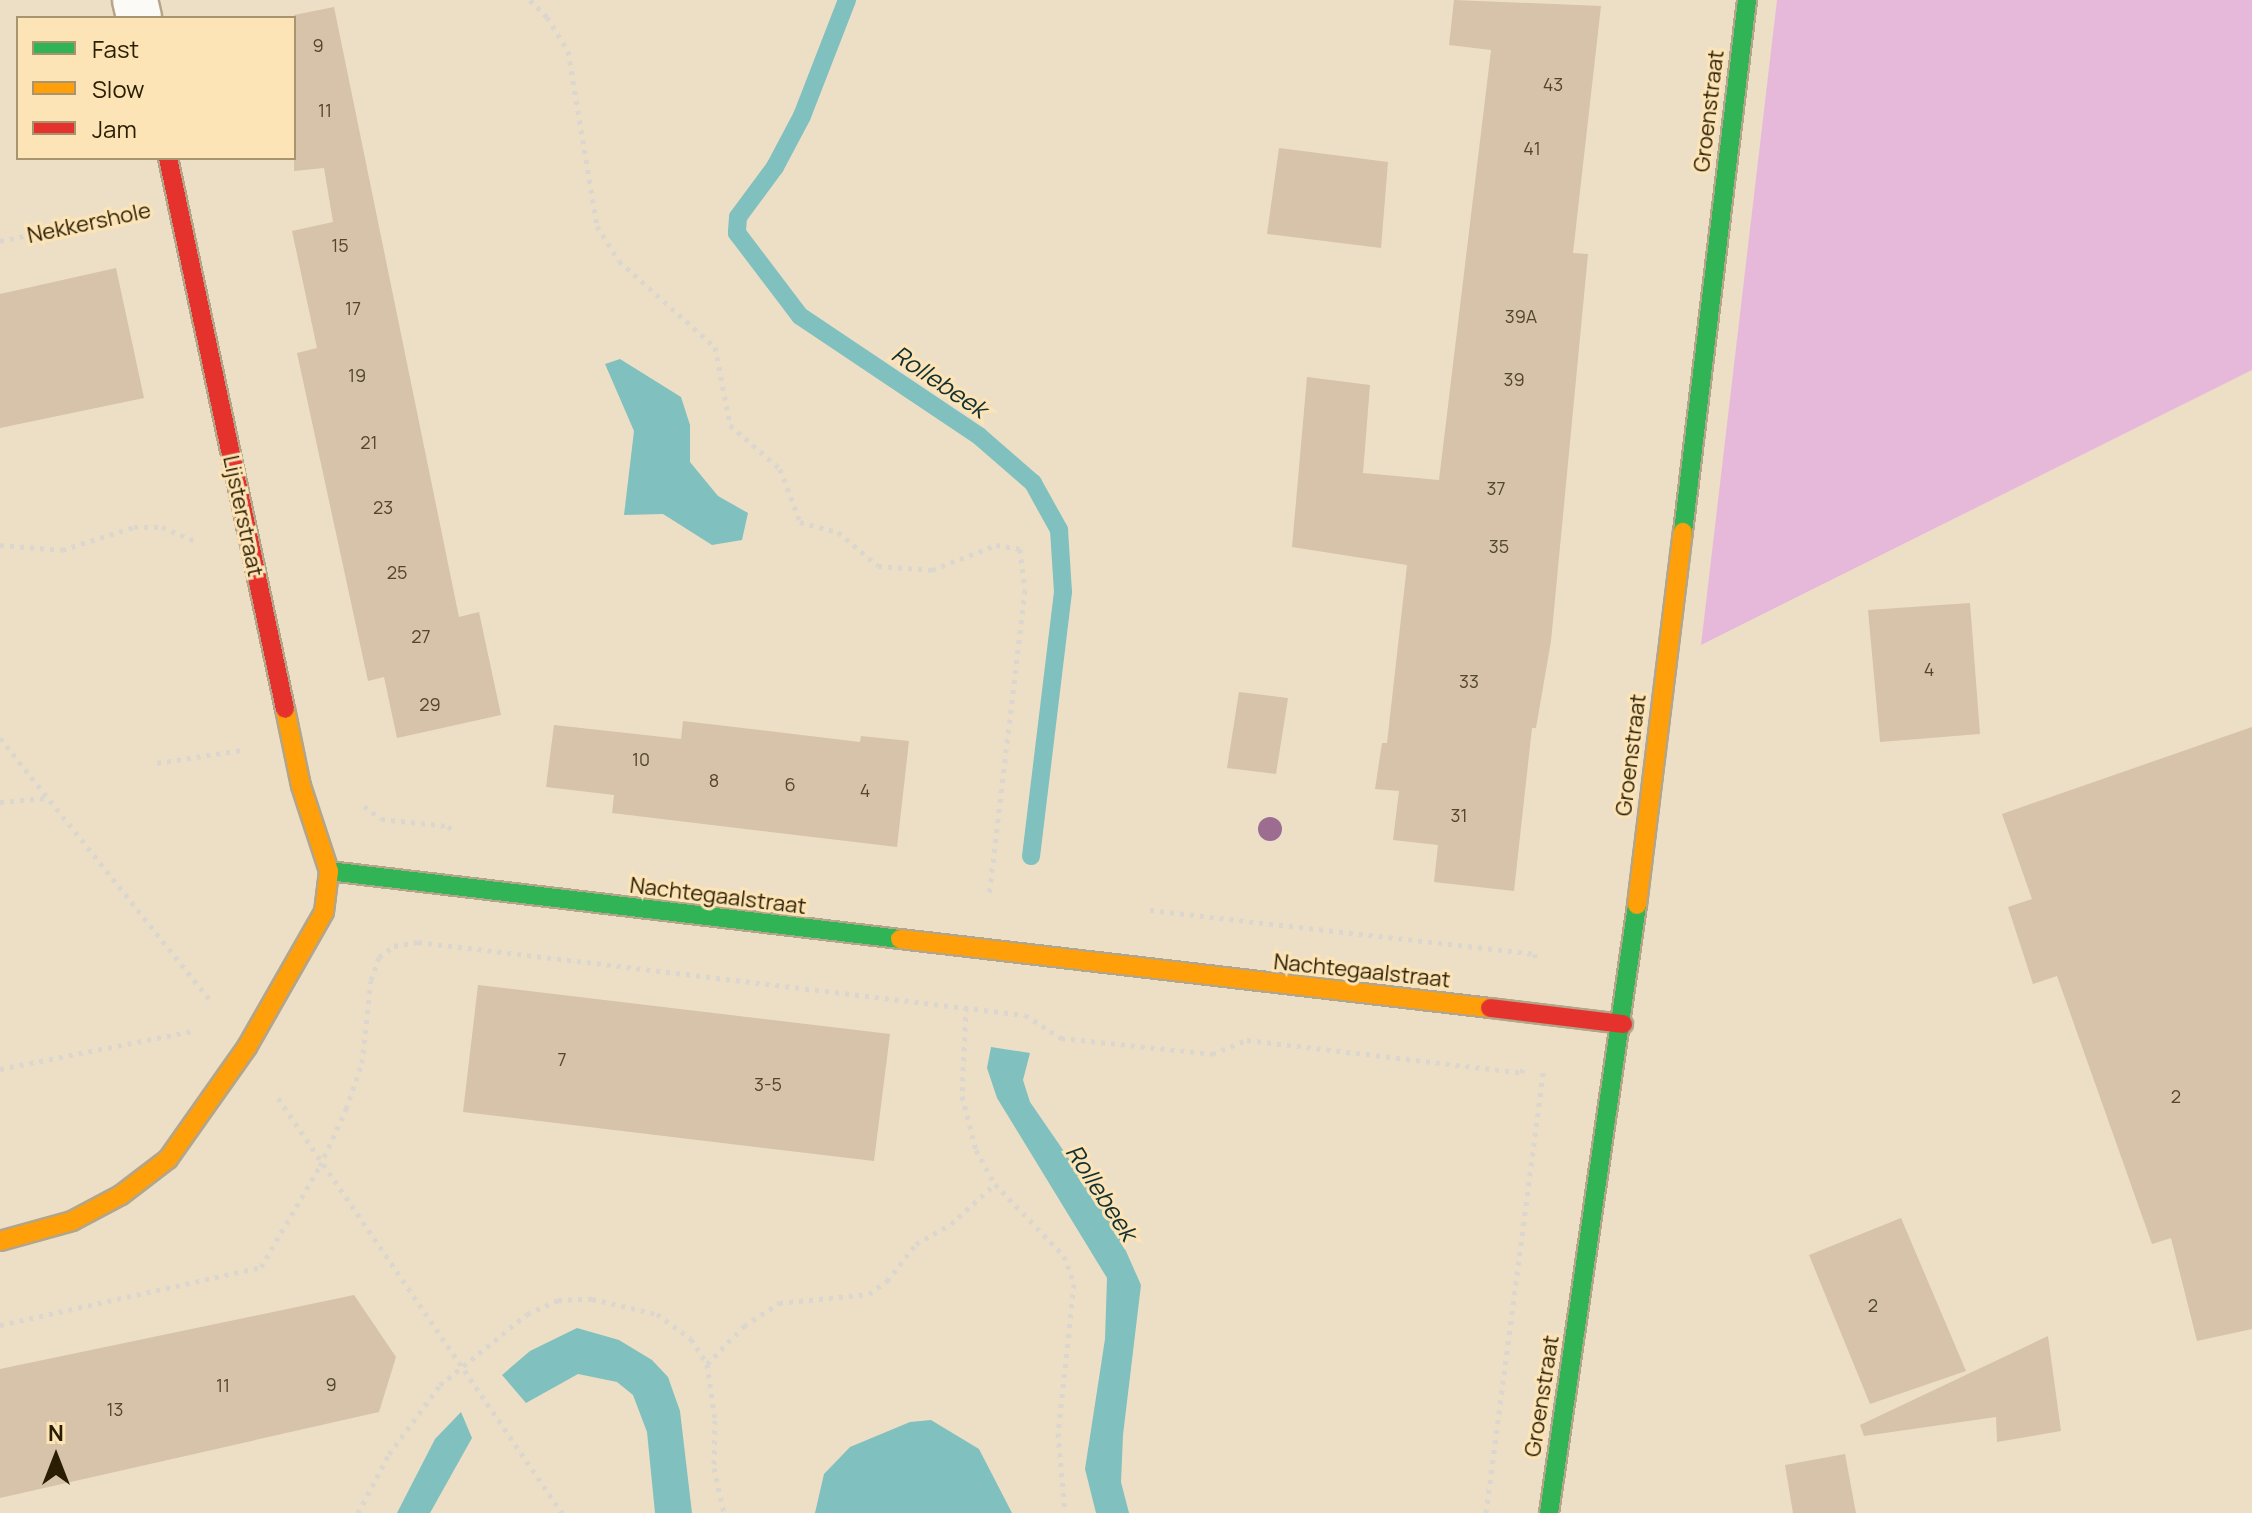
<!DOCTYPE html>
<html>
<head>
<meta charset="utf-8">
<style>
  body { margin:0 }
  #map { position:relative; width:2252px; height:1513px; overflow:hidden; background:#eddfc6; font-family:Manrope,sans-serif }
  div>[style] { position:absolute }
  .green>* { inset:0; background:#e6b9da }
  .water>* { inset:0; background:#80c0be }
  .stream>* { height:18px; margin:-9px; padding:0 9px; transform-origin:9px; border-radius:9px; background:#80c0be }
  .building>* { inset:0; background:#d7c2aa }
  .path>* { height:5px; margin-top:-2.5px; transform-origin:0; background:repeating-linear-gradient(90deg,#dbd6ce 0 4px,transparent 0 10px) }
  .roads { filter:drop-shadow(2px 0 #b3a58a) drop-shadow(-2px 0 #b3a58a) drop-shadow(0 2px #b3a58a) drop-shadow(0 -2px #b3a58a) }
  .street>* { height:44px; margin:-22px; padding:0 22px; transform-origin:22px; border-radius:22px; background:#fcfaf6 }
  .fast>* { height:18px; margin:-9px; padding:0 9px; transform-origin:9px; border-radius:9px; background:#30b455 }
  .slow>* { height:18px; margin:-9px; padding:0 9px; transform-origin:9px; border-radius:9px; background:#ff9f0a }
  .jam>* { height:18px; margin:-9px; padding:0 9px; transform-origin:9px; border-radius:9px; background:#e5322d }
  .trees>* { width:24px; height:24px; margin:-12px; border-radius:50%; background:#9c6d90 }
  span { translate:-50% -50%; white-space:nowrap; text-align:center; line-height:1.15; -webkit-text-stroke:6px #fde4b6; paint-order:stroke }
  .number-label { font-size:18px; color:#54462e }
  .number-label span { -webkit-text-stroke-width:0 }
  .street-label { font-size:22px; color:#291d04 }
  .water-label { font-size:24px; color:#113032; font-style:italic }
  .legend { position:absolute; left:16px; top:16px; width:280px; height:144px; box-sizing:border-box; background:#fde4b6; border:2px solid #a8946f; margin:0; padding:10px 14px; list-style:none; font-size:24px; color:#291d04 }
  .legend li { display:flex; align-items:center; gap:16px; height:40px }
  .legend b { width:40px; border:2px solid #a8946f }
  .north { position:absolute; left:16px; top:1417px; width:80px; height:80px; -webkit-text-stroke:6px #fde4b6; paint-order:stroke; rotate:0deg; font-size:22px; font-weight:700; line-height:32px; text-align:center; color:#291d04 }
  .north::after { content:''; display:block; margin:auto; width:28px; height:36px; background:#291d04; clip-path:polygon(50% 0,100% 100%,50% 72%,0 100%) }
</style>
</head>
<body>
<div id="map">
  <div class="green">
    <div style="clip-path:polygon(1777px 0,2252px 0,2252px 370px,1701px 645px)"></div>
  </div>
  <div class="water">
    <div style="clip-path:polygon(620px 359px,681px 397px,690px 425px,690px 462px,718px 496px,748px 513px,742px 540px,712px 545px,663px 514px,624px 515px,634px 431px,605px 364px)"></div>
    <div style="clip-path:polygon(991px 1047px,1030px 1053px,1023px 1080px,1030px 1102px,1114px 1224px,1141px 1285px,1123px 1435px,1121px 1482px,1129px 1513px,1096px 1513px,1085px 1469px,1105px 1339px,1107px 1278px,997px 1098px,987px 1068px)"></div>
    <div style="clip-path:polygon(577px 1328px,619px 1340px,652px 1360px,668px 1377px,680px 1411px,692px 1513px,655px 1513px,647px 1432px,633px 1395px,617px 1382px,578px 1374px,526px 1403px,502px 1375px,530px 1351px)"></div>
    <div style="clip-path:polygon(461px 1412px,472px 1438px,430px 1513px,397px 1513px,435px 1439px)"></div>
    <div style="clip-path:polygon(931px 1420px,979px 1449px,1012px 1513px,815px 1513px,824px 1474px,850px 1447px,910px 1422px)"></div>
  </div>
  <div class="stream">
    <div style="left:847px;top:0;width:124px;rotate:111.2deg"></div>
    <div style="left:802px;top:116px;width:58px;rotate:117.9deg"></div>
    <div style="left:775px;top:167px;width:62px;rotate:126.5deg"></div>
    <div style="left:738px;top:217px;width:16px;rotate:94deg"></div>
    <div style="left:737px;top:233px;width:104px;rotate:52.8deg"></div>
    <div style="left:800px;top:316px;width:216px;rotate:33.8deg"></div>
    <div style="left:979px;top:436px;width:72px;rotate:41deg"></div>
    <div style="left:1033px;top:483px;width:54px;rotate:61deg"></div>
    <div style="left:1059px;top:530px;width:62px;rotate:86.3deg"></div>
    <div style="left:1063px;top:592px;width:266px;rotate:96.9deg"></div>
  </div>
  <div class="building">
    <div style="clip-path:polygon(1454px 0,1601px 6px,1573px 253px,1588px 254px,1551px 641px,1536px 728px,1532px 728px,1514px 891px,1434px 882px,1438px 845px,1393px 840px,1399px 791px,1375px 789px,1382px 743px,1387px 743px,1407px 565px,1292px 547px,1307px 377px,1370px 385px,1363px 473px,1439px 480px,1491px 50px,1449px 45px)"></div>
    <div style="clip-path:polygon(334px 7px,459px 617px,479px 612px,501px 715px,397px 738px,384px 677px,368px 681px,297px 353px,317px 348px,292px 231px,333px 222px,324px 168px,294px 171px,294px 15px)"></div>
    <div style="clip-path:polygon(1279px 148px,1388px 162px,1381px 248px,1267px 234px)"></div>
    <div style="clip-path:polygon(116px 268px,144px 398px,0 428px,0 294px)"></div>
    <div style="clip-path:polygon(1970px 603px,1980px 734px,1880px 742px,1868px 610px)"></div>
    <div style="clip-path:polygon(1239px 692px,1288px 698px,1276px 774px,1227px 768px)"></div>
    <div style="clip-path:polygon(683px 721px,860px 742px,861px 736px,909px 741px,897px 847px,612px 813px,614px 795px,546px 787px,554px 725px,681px 739px)"></div>
    <div style="clip-path:polygon(2252px 727px,2252px 1329px,2197px 1341px,2171px 1238px,2152px 1244px,2057px 976px,2033px 984px,2008px 907px,2032px 899px,2002px 814px)"></div>
    <div style="clip-path:polygon(478px 985px,890px 1034px,874px 1161px,463px 1112px)"></div>
    <div style="clip-path:polygon(1901px 1218px,1966px 1371px,1870px 1404px,1809px 1255px)"></div>
    <div style="clip-path:polygon(354px 1295px,396px 1357px,379px 1412px,0 1498px,0 1369px)"></div>
    <div style="clip-path:polygon(2048px 1336px,2061px 1431px,1997px 1442px,1996px 1417px,1864px 1436px,1860px 1425px)"></div>
    <div style="clip-path:polygon(1845px 1454px,1856px 1513px,1793px 1513px,1785px 1465px)"></div>
  </div>
  <div class="path">
    <div style="left:530px;top:0;width:24px;rotate:45deg"></div>
    <div style="left:547px;top:17px;width:40px;rotate:58deg"></div>
    <div style="left:568px;top:51px;width:177px;rotate:80.6deg"></div>
    <div style="left:597px;top:226px;width:41px;rotate:57.8deg"></div>
    <div style="left:619px;top:261px;width:129px;rotate:41.9deg"></div>
    <div style="left:715px;top:347px;width:79px;rotate:79.1deg"></div>
    <div style="left:730px;top:425px;width:67px;rotate:41.3deg"></div>
    <div style="left:780px;top:469px;width:57px;rotate:69.3deg"></div>
    <div style="left:800px;top:522px;width:39px;rotate:15deg"></div>
    <div style="left:838px;top:532px;width:52px;rotate:40.4deg"></div>
    <div style="left:878px;top:566px;width:54px;rotate:4.2deg"></div>
    <div style="left:932px;top:570px;width:69px;rotate:-21.3deg"></div>
    <div style="left:996px;top:545px;width:24px;rotate:9deg"></div>
    <div style="left:1020px;top:549px;width:41px;rotate:83deg"></div>
    <div style="left:1025px;top:590px;width:308px;rotate:96.7deg"></div>
    <div style="left:0;top:241px;width:131px;rotate:-11.9deg"></div>
    <div style="left:0;top:545px;width:62px;rotate:4.6deg"></div>
    <div style="left:62px;top:550px;width:76px;rotate:-17.7deg"></div>
    <div style="left:134px;top:527px;width:28px"></div>
    <div style="left:162px;top:527px;width:36px;rotate:23deg"></div>
    <div style="left:0;top:738px;width:337px;rotate:51.3deg"></div>
    <div style="left:157px;top:763px;width:86px;rotate:-8.7deg"></div>
    <div style="left:0;top:802px;width:47px;rotate:-4.9deg"></div>
    <div style="left:364px;top:806px;width:21px;rotate:37deg"></div>
    <div style="left:381px;top:819px;width:67px;rotate:6deg"></div>
    <div style="left:448px;top:826px;width:9px;rotate:41deg"></div>
    <div style="left:1150px;top:910px;width:388px;rotate:6.5deg"></div>
    <div style="left:1535px;top:954px;width:6px;rotate:90deg"></div>
    <div style="left:966px;top:1007px;width:89px;rotate:92.6deg"></div>
    <div style="left:962px;top:1096px;width:56px;rotate:75.5deg"></div>
    <div style="left:976px;top:1150px;width:39px;rotate:61deg"></div>
    <div style="left:995px;top:1184px;width:100px;rotate:46.2deg"></div>
    <div style="left:1064px;top:1256px;width:30px;rotate:70deg"></div>
    <div style="left:1074px;top:1284px;width:150px;rotate:96.1deg"></div>
    <div style="left:1058px;top:1433px;width:80px;rotate:85deg"></div>
    <div style="left:0;top:1069px;width:196px;rotate:-11.2deg"></div>
    <div style="left:278px;top:1098px;width:503px;rotate:55.61deg"></div>
    <div style="left:0;top:1325px;width:267px;rotate:-12.5deg"></div>
    <div style="left:261px;top:1267px;width:117px;rotate:-59.7deg"></div>
    <div style="left:320px;top:1166px;width:63px;rotate:-65.5deg"></div>
    <div style="left:346px;top:1109px;width:49px;rotate:-70.8deg"></div>
    <div style="left:362px;top:1063px;width:83px;rotate:-83.8deg"></div>
    <div style="left:371px;top:980px;width:24px;rotate:-71deg"></div>
    <div style="left:379px;top:957px;width:19px;rotate:-36deg"></div>
    <div style="left:394px;top:946px;width:24px;rotate:-9deg"></div>
    <div style="left:418px;top:942px;width:611px;rotate:6.86deg"></div>
    <div style="left:1025px;top:1015px;width:43px;rotate:32.6deg"></div>
    <div style="left:1061px;top:1038px;width:152px;rotate:6deg"></div>
    <div style="left:1212px;top:1054px;width:38px;rotate:-22deg"></div>
    <div style="left:1247px;top:1040px;width:277px;rotate:6.8deg"></div>
    <div style="left:1522px;top:1073px;width:7px;rotate:-82deg"></div>
    <div style="left:707px;top:1364px;width:53px;rotate:-45.8deg"></div>
    <div style="left:744px;top:1326px;width:42px;rotate:-33.3deg"></div>
    <div style="left:779px;top:1303px;width:90px;rotate:-5.7deg"></div>
    <div style="left:869px;top:1294px;width:22px;rotate:-36deg"></div>
    <div style="left:887px;top:1281px;width:47px;rotate:-51.9deg"></div>
    <div style="left:916px;top:1244px;width:40px;rotate:-29.7deg"></div>
    <div style="left:951px;top:1224px;width:59px;rotate:-42.3deg"></div>
    <div style="left:358px;top:1513px;width:67px;rotate:-62.3deg"></div>
    <div style="left:389px;top:1454px;width:86px;rotate:-53.5deg"></div>
    <div style="left:440px;top:1385px;width:112px;rotate:-39.2deg"></div>
    <div style="left:527px;top:1314px;width:34px;rotate:-24deg"></div>
    <div style="left:558px;top:1300px;width:34px;rotate:-2deg"></div>
    <div style="left:592px;top:1299px;width:67px;rotate:13deg"></div>
    <div style="left:657px;top:1314px;width:42px;rotate:36.3deg"></div>
    <div style="left:691px;top:1339px;width:30px;rotate:57deg"></div>
    <div style="left:707px;top:1364px;width:57px;rotate:81.9deg"></div>
    <div style="left:715px;top:1420px;width:48px;rotate:91.2deg"></div>
    <div style="left:714px;top:1468px;width:46px;rotate:77.5deg"></div>
    <div style="left:1486px;top:1513px;width:448px;rotate:-82.6deg"></div>
  </div>
  <div class="roads">
    <div class="street">
      <div style="left:135px;top:0;width:18px;rotate:77deg"></div>
    </div>
    <div class="fast">
      <div style="left:1683px;top:532px;width:536px;rotate:-83.14deg"></div>
      <div style="left:329px;top:871px;width:575px;rotate:6.79deg"></div>
      <div style="left:1549px;top:1513px;width:614px;rotate:-81.76deg"></div>
    </div>
    <div class="slow">
      <div style="left:1637px;top:905px;width:376px;rotate:-83deg"></div>
      <div style="left:900px;top:939px;width:594px;rotate:6.67deg"></div>
      <div style="left:0;top:1241px;width:75px;rotate:-15.5deg"></div>
      <div style="left:72px;top:1221px;width:55px;rotate:-28deg"></div>
      <div style="left:121px;top:1195px;width:59px;rotate:-37.5deg"></div>
      <div style="left:168px;top:1159px;width:137px;rotate:-54.8deg"></div>
      <div style="left:247px;top:1047px;width:155px;rotate:-60.3deg"></div>
      <div style="left:324px;top:912px;width:41px;rotate:-83deg"></div>
      <div style="left:329px;top:871px;width:89px;rotate:-108.2deg"></div>
      <div style="left:301px;top:786px;width:79px;rotate:-101.7deg"></div>
    </div>
    <div class="jam">
      <div style="left:168px;top:158px;width:563px;rotate:78.01deg"></div>
      <div style="left:1490px;top:1008px;width:134px;rotate:6.9deg"></div>
    </div>
  </div>
  <div class="trees">
    <div style="left:1270px;top:829px"></div>
  </div>
  <div class="number-label">
    <span style="left:318px;top:45px">9</span>
    <span style="left:1553px;top:84px">43</span>
    <span style="left:325px;top:110px">11</span>
    <span style="left:1532px;top:148px">41</span>
    <span style="left:340px;top:245px">15</span>
    <span style="left:353px;top:308px">17</span>
    <span style="left:1521px;top:316px">39A</span>
    <span style="left:357px;top:375px">19</span>
    <span style="left:1514px;top:379px">39</span>
    <span style="left:369px;top:442px">21</span>
    <span style="left:1496px;top:488px">37</span>
    <span style="left:383px;top:507px">23</span>
    <span style="left:1499px;top:546px">35</span>
    <span style="left:397px;top:572px">25</span>
    <span style="left:421px;top:636px">27</span>
    <span style="left:1929px;top:669px">4</span>
    <span style="left:1469px;top:681px">33</span>
    <span style="left:430px;top:704px">29</span>
    <span style="left:641px;top:759px">10</span>
    <span style="left:714px;top:780px">8</span>
    <span style="left:790px;top:784px">6</span>
    <span style="left:865px;top:790px">4</span>
    <span style="left:1459px;top:815px">31</span>
    <span style="left:562px;top:1059px">7</span>
    <span style="left:768px;top:1084px">3-5</span>
    <span style="left:2176px;top:1096px">2</span>
    <span style="left:1873px;top:1305px">2</span>
    <span style="left:331px;top:1384px">9</span>
    <span style="left:223px;top:1385px">11</span>
    <span style="left:115px;top:1409px">13</span>
  </div>
  <div class="street-label">
    <span style="left:1709px;top:111px;rotate:-83deg">Groenstraat</span>
    <span style="left:89px;top:223px;rotate:-12deg">Nekkershole</span>
    <span style="left:243px;top:516px;rotate:78deg">Lijsterstraat</span>
    <span style="left:1631px;top:755px;rotate:-83deg">Groenstraat</span>
    <span style="left:718px;top:896px;rotate:7deg">Nachtegaalstraat</span>
    <span style="left:1362px;top:971px;rotate:6deg">Nachtegaalstraat</span>
    <span style="left:1542px;top:1396px;rotate:-81deg">Groenstraat</span>
  </div>
  <div class="water-label">
    <span style="left:940px;top:381px;rotate:34deg">Rollebeek</span>
    <span style="left:1102px;top:1192px;rotate:57deg">Rollebeek</span>
  </div>
  <ul class="legend">
  <li><b style="height:10px;background:#30b455"></b>Fast</li>
  <li><b style="height:10px;background:#ff9f0a"></b>Slow</li>
  <li><b style="height:10px;background:#e5322d"></b>Jam</li>
  </ul>
  <div class="north">N</div>
</div>
</body>
</html>
